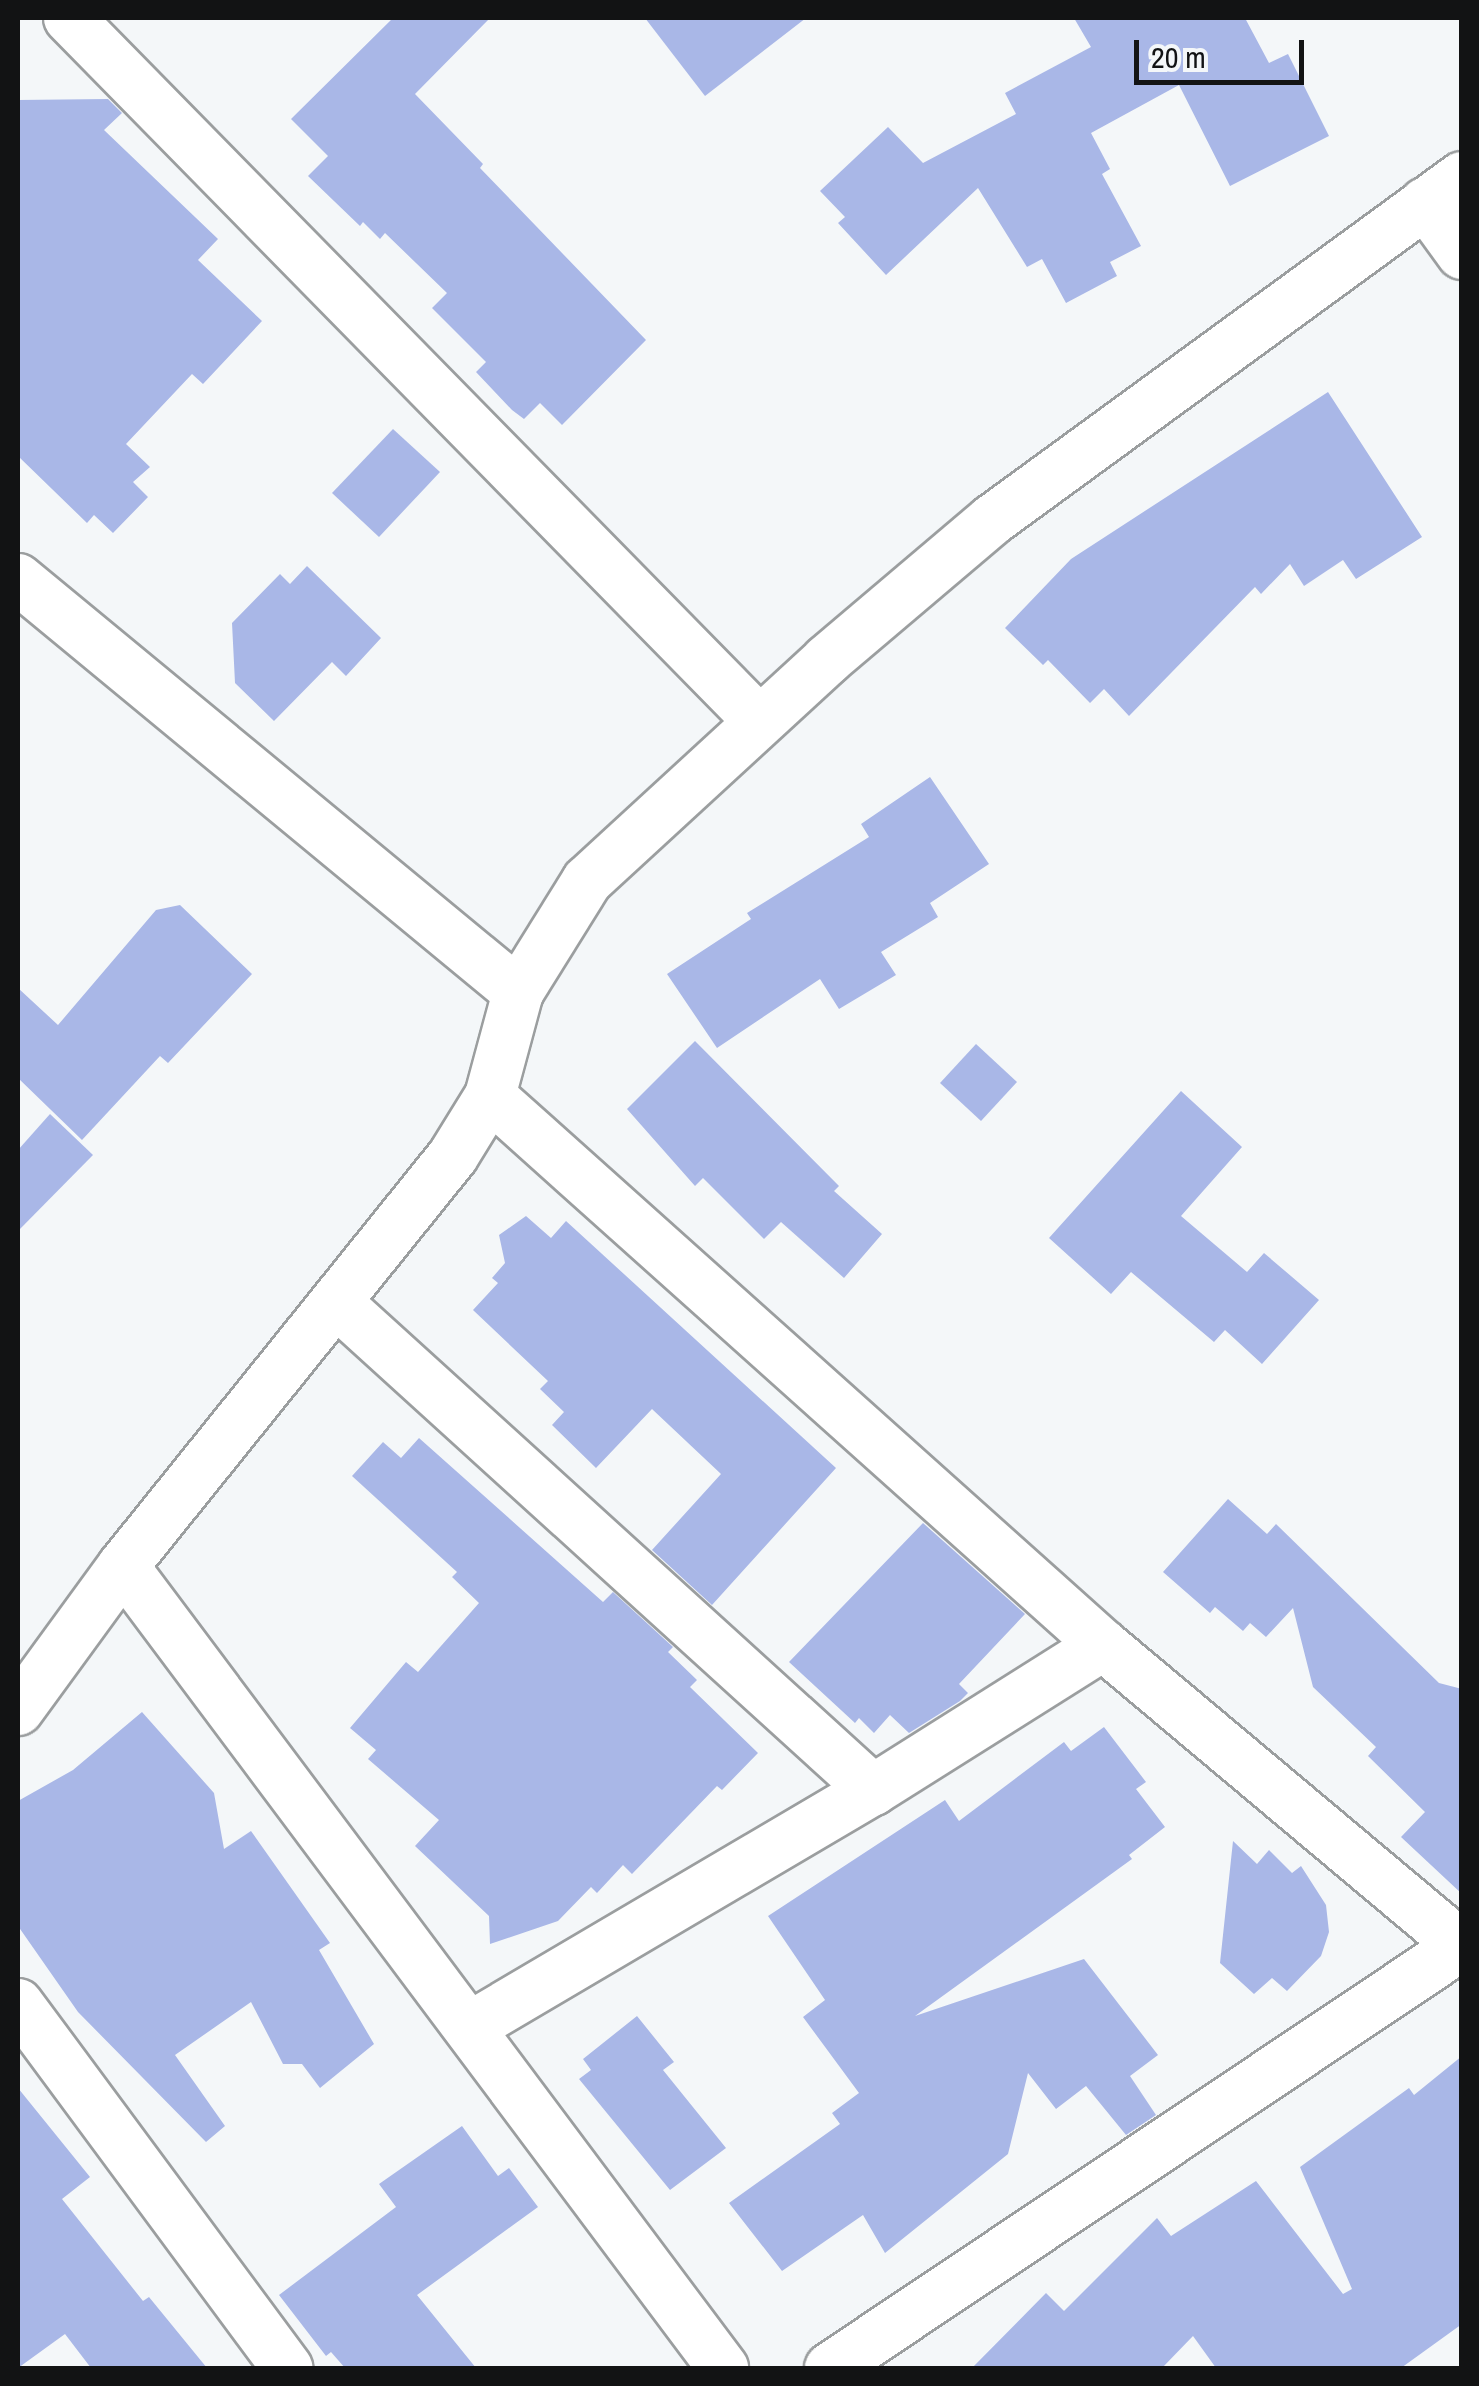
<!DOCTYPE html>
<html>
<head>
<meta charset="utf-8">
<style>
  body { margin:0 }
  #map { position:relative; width:1479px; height:2386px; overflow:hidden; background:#f4f7f9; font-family:"Archivo Narrow",sans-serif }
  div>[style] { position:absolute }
  .building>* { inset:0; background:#a9b7e7 }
  .roads { filter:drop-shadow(2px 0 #9b9e9f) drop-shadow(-2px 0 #9b9e9f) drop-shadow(0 2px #9b9e9f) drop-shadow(0 -2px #9b9e9f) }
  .minor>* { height:50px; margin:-25px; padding:0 25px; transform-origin:25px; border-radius:25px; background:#fff }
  span { translate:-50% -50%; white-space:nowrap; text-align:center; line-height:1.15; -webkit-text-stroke:10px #f4f7f9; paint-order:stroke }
  .frame { position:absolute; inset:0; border:20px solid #121314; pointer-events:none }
  .scale { position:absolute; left:1134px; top:40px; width:170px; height:45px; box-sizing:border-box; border:5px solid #121314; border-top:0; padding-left:12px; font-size:30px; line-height:35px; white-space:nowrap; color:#121314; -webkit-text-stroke:8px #f4f7f9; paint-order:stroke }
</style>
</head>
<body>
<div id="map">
  <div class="building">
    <div style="clip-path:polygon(393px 18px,490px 18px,415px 94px,483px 164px,480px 168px,646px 340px,562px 425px,540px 403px,524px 419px,512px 410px,476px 372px,486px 362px,432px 308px,447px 293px,385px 233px,380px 239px,363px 222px,360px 226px,308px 176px,328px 156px,291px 119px)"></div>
    <div style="clip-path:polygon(645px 18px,806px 18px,705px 96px)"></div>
    <div style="clip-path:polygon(1074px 18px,1245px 18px,1269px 63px,1288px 54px,1329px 136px,1230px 186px,1179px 85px,1091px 133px,1110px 169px,1102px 174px,1141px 246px,1110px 262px,1117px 276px,1066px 303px,1042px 259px,1027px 267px,978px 188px,886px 275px,838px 223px,845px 217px,820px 191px,888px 127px,923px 163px,1016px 114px,1005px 93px,1091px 47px)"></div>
    <div style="clip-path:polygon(108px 99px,122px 113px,104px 130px,218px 239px,198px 260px,262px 321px,203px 384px,192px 374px,126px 444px,150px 467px,133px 482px,148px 497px,113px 533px,94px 515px,87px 523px,18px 456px,18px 100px)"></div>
    <div style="clip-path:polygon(1328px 392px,1422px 537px,1356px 579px,1343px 560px,1304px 586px,1290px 564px,1261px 594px,1255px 587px,1129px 716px,1104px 689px,1090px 703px,1048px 660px,1043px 665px,1005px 628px,1071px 559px)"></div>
    <div style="clip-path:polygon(393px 429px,440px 472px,379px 537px,332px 493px)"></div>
    <div style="clip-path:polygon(307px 566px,381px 638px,346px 676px,332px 662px,274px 721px,235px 683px,232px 623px,280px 574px,290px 584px)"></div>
    <div style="clip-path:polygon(930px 777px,989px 864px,930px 903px,938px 917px,881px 952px,896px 975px,839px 1009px,820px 979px,717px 1048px,667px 974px,751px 919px,747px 913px,869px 837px,861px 824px)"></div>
    <div style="clip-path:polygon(180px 905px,252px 974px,168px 1063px,160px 1056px,82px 1140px,18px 1078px,18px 988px,58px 1025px,156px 910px)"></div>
    <div style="clip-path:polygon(695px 1041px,839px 1186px,834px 1191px,882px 1234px,844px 1278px,781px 1222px,764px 1239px,703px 1178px,695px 1186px,627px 1109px)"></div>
    <div style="clip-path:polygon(976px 1044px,1017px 1082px,981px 1121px,940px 1083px)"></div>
    <div style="clip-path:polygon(1181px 1091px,1242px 1147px,1181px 1216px,1247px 1272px,1264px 1253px,1319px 1300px,1262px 1364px,1225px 1330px,1214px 1342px,1131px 1272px,1111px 1294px,1049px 1238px)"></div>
    <div style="clip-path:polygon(50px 1114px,93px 1155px,18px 1231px,18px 1150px)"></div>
    <div style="clip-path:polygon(526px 1216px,551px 1238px,566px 1221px,836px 1468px,712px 1605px,652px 1550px,721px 1474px,652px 1409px,596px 1468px,552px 1425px,564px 1412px,540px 1389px,548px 1381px,473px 1310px,498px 1283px,492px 1278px,505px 1263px,499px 1235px)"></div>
    <div style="clip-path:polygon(419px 1438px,603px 1602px,613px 1592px,673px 1647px,668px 1652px,697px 1680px,690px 1687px,758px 1753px,722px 1790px,717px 1786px,632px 1874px,623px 1865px,597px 1893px,591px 1887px,558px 1921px,490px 1944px,489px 1916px,415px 1846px,439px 1820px,368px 1759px,376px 1750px,350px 1728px,406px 1662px,418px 1672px,479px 1603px,452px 1577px,457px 1572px,352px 1476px,383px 1442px,401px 1458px)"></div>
    <div style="clip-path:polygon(1228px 1499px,1267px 1534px,1276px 1524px,1439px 1683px,1462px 1689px,1462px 1894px,1401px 1837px,1425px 1812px,1368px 1756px,1376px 1747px,1313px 1687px,1293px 1608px,1266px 1637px,1250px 1623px,1243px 1631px,1215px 1607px,1210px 1613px,1163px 1572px)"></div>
    <div style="clip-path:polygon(923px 1523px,1025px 1614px,959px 1684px,968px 1693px,960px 1701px,909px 1733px,890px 1715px,874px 1733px,859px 1718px,855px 1723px,789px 1662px)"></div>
    <div style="clip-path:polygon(142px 1712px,214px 1793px,224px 1849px,251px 1831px,330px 1943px,319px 1950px,374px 2044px,320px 2088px,302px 2064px,283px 2064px,251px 2002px,175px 2055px,225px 2126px,206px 2142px,78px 2012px,18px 1926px,18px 1801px,73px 1770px)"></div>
    <div style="clip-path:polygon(1104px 1727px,1146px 1782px,1136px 1789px,1165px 1827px,1129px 1855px,1132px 1859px,915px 2016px,1084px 1959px,1158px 2055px,1130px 2076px,1156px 2115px,1126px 2135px,1086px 2086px,1056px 2109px,1028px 2073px,1008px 2154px,885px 2253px,863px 2215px,782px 2271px,729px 2203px,840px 2124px,832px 2113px,859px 2093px,803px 2017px,825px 2000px,768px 1916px,945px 1800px,959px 1821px,1064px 1742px,1071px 1751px)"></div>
    <div style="clip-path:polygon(1233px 1841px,1257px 1864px,1269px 1850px,1292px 1873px,1301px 1866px,1326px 1905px,1329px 1932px,1321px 1956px,1287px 1991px,1272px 1978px,1254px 1994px,1220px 1963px)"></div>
    <div style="clip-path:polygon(637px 2016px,674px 2062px,663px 2070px,726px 2148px,670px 2190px,579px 2079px,591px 2070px,583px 2059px)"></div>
    <div style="clip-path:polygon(1462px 2056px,1462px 2324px,1401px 2368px,1216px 2368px,1193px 2336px,1162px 2368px,972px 2368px,1046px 2293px,1064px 2311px,1157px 2218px,1171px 2236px,1256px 2181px,1343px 2294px,1352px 2289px,1300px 2167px,1409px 2088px,1414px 2095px)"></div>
    <div style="clip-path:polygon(18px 2088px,90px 2177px,62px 2199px,143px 2301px,149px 2297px,207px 2368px,91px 2368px,65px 2334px,18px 2368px)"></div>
    <div style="clip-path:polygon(462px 2126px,498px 2176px,509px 2168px,538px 2207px,417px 2295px,476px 2368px,345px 2368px,331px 2352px,326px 2356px,279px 2295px,396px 2207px,379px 2184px)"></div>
  </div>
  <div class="roads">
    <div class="minor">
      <div style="left:69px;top:18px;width:985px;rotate:45.53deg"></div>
      <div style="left:1425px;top:203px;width:63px;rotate:54deg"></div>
      <div style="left:18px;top:579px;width:649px;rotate:39.56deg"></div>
      <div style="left:490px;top:1096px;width:823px;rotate:41.85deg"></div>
      <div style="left:1103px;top:1645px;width:468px;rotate:40deg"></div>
      <div style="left:336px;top:1302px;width:726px;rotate:42.26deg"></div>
      <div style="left:123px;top:1566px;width:1002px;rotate:53.2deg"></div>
      <div style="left:18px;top:1710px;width:178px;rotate:-53.9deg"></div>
      <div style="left:123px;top:1566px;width:526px;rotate:-51.17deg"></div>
      <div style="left:453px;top:1156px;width:70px;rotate:-58.3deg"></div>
      <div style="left:490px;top:1096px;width:108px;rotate:-74.9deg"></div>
      <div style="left:518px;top:992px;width:131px;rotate:-58.1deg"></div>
      <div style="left:587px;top:881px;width:326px;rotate:-42.6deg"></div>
      <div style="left:827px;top:660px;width:216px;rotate:-40.3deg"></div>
      <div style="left:992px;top:520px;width:582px;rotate:-36.12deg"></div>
      <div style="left:18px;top:2004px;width:453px;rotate:53.5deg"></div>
      <div style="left:470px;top:2027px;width:468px;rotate:-30.5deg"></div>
      <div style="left:873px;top:1790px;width:272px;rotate:-32.2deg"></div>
      <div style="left:830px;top:2368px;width:760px;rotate:-33.79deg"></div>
    </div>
  </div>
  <div class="frame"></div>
  <div class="scale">20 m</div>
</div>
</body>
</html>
